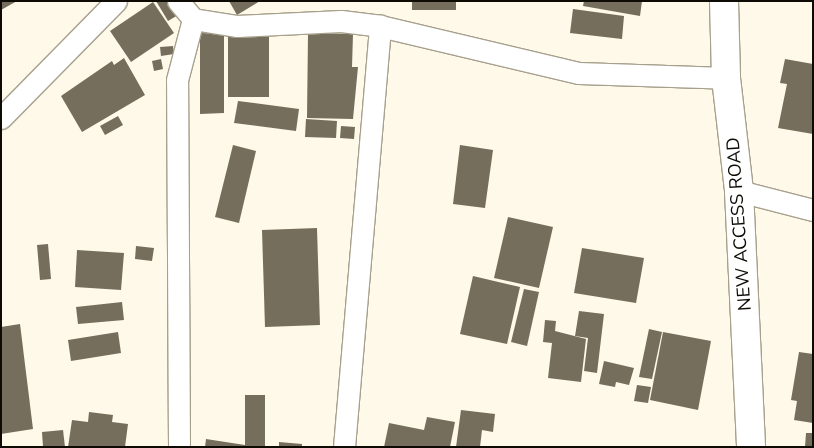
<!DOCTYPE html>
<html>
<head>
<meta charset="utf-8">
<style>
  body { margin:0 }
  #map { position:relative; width:814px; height:448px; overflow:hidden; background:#fef9e8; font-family:"Nunito Sans",sans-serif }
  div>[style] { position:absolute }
  .building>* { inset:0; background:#756e5c }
  .roads { filter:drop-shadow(1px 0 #a7a08d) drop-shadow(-1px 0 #a7a08d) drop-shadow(0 1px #a7a08d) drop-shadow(0 -1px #a7a08d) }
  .street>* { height:21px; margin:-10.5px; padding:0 10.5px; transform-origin:10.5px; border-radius:10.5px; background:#fff }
  .secondary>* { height:28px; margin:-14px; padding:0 14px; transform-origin:14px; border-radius:14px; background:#fff }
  span { translate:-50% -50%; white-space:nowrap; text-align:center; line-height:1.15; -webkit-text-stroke:4px #fff; paint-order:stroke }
  .street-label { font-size:18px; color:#0e0b05 }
  .frame { position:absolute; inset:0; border:2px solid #0e0b05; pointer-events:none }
</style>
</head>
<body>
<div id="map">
  <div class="building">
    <div style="clip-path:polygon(1px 1px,17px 1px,1px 10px)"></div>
    <div style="clip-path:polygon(156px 1px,170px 1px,178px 15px,168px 21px)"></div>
    <div style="clip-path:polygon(229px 1px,260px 1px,237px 15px)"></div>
    <div style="clip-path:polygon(412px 1px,456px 1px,456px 10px,412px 10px)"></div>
    <div style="clip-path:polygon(584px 1px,642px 1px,640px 16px,583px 6px)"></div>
    <div style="clip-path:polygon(153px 2px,174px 33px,131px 62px,110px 31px)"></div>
    <div style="clip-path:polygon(573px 9px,624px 16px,622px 39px,570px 33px)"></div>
    <div style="clip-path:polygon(228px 32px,269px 32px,269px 97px,228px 97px)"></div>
    <div style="clip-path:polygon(200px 33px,224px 34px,224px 113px,200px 114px)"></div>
    <div style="clip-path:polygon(308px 33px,353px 34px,352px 67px,358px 67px,353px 119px,307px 118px)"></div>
    <div style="clip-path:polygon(173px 46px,174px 54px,161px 56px,160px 47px)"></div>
    <div style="clip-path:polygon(124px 58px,145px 95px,82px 132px,61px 96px,112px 61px,114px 65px)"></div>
    <div style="clip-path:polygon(161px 59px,163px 69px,154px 71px,152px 61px)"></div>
    <div style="clip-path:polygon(785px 59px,813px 64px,813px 134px,778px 128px,787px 84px,780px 83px)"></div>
    <div style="clip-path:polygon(238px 101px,299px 109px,296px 131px,234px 123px)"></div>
    <div style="clip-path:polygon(118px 116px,123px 125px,105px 135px,100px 126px)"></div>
    <div style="clip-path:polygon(306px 119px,337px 121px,336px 138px,305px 137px)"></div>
    <div style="clip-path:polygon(341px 126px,355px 127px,354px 139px,340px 138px)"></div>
    <div style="clip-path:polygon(233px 145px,256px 151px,239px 223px,215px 217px)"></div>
    <div style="clip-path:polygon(460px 145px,493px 150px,485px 208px,453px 204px)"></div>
    <div style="clip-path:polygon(508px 217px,553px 227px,539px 288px,494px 278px)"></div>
    <div style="clip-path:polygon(317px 228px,320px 325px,265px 327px,262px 230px)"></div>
    <div style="clip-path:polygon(48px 244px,51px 279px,40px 280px,37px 245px)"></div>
    <div style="clip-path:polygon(136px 246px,154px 248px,152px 261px,135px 259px)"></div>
    <div style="clip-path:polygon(582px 248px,644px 258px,636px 303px,574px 293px)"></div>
    <div style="clip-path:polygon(77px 250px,124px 253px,121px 290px,75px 287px)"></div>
    <div style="clip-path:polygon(473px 276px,520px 287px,507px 344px,460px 334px)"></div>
    <div style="clip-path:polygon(524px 289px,539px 292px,527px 346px,511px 342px)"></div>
    <div style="clip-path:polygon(122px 302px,124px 320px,78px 324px,76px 307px)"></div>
    <div style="clip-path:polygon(579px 311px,604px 314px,597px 373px,584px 371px,588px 338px,575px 336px)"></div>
    <div style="clip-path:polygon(545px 320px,556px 321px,555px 331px,586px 339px,581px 382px,548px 378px,552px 343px,543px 342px)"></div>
    <div style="clip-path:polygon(20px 324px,33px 429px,1px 434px,1px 327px)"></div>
    <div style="clip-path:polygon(649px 329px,662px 332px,652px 379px,639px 377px)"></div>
    <div style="clip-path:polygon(118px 332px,121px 353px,71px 361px,68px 340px)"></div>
    <div style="clip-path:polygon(663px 332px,711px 341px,698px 410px,650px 400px)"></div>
    <div style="clip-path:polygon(799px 352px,813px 354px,813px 423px,794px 420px,797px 401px,791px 400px)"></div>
    <div style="clip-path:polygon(604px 361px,634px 368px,629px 385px,616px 382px,615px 387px,599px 384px)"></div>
    <div style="clip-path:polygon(637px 385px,651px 387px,648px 403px,634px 401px)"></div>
    <div style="clip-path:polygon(245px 395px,265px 395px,265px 447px,205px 447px,206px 439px,245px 445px)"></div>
    <div style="clip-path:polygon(461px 410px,495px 414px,493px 432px,482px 430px,480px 447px,456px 447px)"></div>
    <div style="clip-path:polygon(89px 412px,113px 415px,112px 422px,128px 424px,125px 447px,68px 447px,72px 420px,88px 422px)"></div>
    <div style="clip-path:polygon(427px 417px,455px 422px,450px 447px,384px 447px,389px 423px,424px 430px)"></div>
    <div style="clip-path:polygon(63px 430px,65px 447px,43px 447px,42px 432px)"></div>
    <div style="clip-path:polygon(806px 433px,813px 433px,813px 447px,805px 447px)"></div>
    <div style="clip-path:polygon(279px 442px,302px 444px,302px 447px,279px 447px)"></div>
  </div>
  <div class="roads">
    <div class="street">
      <div style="left:178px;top:1px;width:23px;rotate:50deg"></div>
      <div style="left:193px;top:19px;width:45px;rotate:9deg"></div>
      <div style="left:237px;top:26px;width:104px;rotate:-2.8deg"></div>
      <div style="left:341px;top:21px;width:39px;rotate:7deg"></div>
      <div style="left:1px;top:118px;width:164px;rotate:-45.5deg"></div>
      <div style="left:739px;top:191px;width:76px;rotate:14.4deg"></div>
      <div style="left:179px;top:447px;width:367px;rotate:-90.3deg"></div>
      <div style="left:177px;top:80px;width:63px;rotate:-75.3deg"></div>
      <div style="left:344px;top:447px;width:423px;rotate:-85.1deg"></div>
      <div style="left:380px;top:26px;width:204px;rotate:13.3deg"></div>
      <div style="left:579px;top:73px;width:147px;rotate:1.9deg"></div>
    </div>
    <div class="secondary">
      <div style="left:724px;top:1px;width:77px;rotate:88.5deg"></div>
      <div style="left:726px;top:78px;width:114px;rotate:83.4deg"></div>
      <div style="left:739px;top:191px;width:256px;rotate:87.3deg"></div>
    </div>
  </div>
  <div class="street-label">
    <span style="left:739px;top:224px;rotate:-94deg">NEW ACCESS ROAD</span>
  </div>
  <div class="frame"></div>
</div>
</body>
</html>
